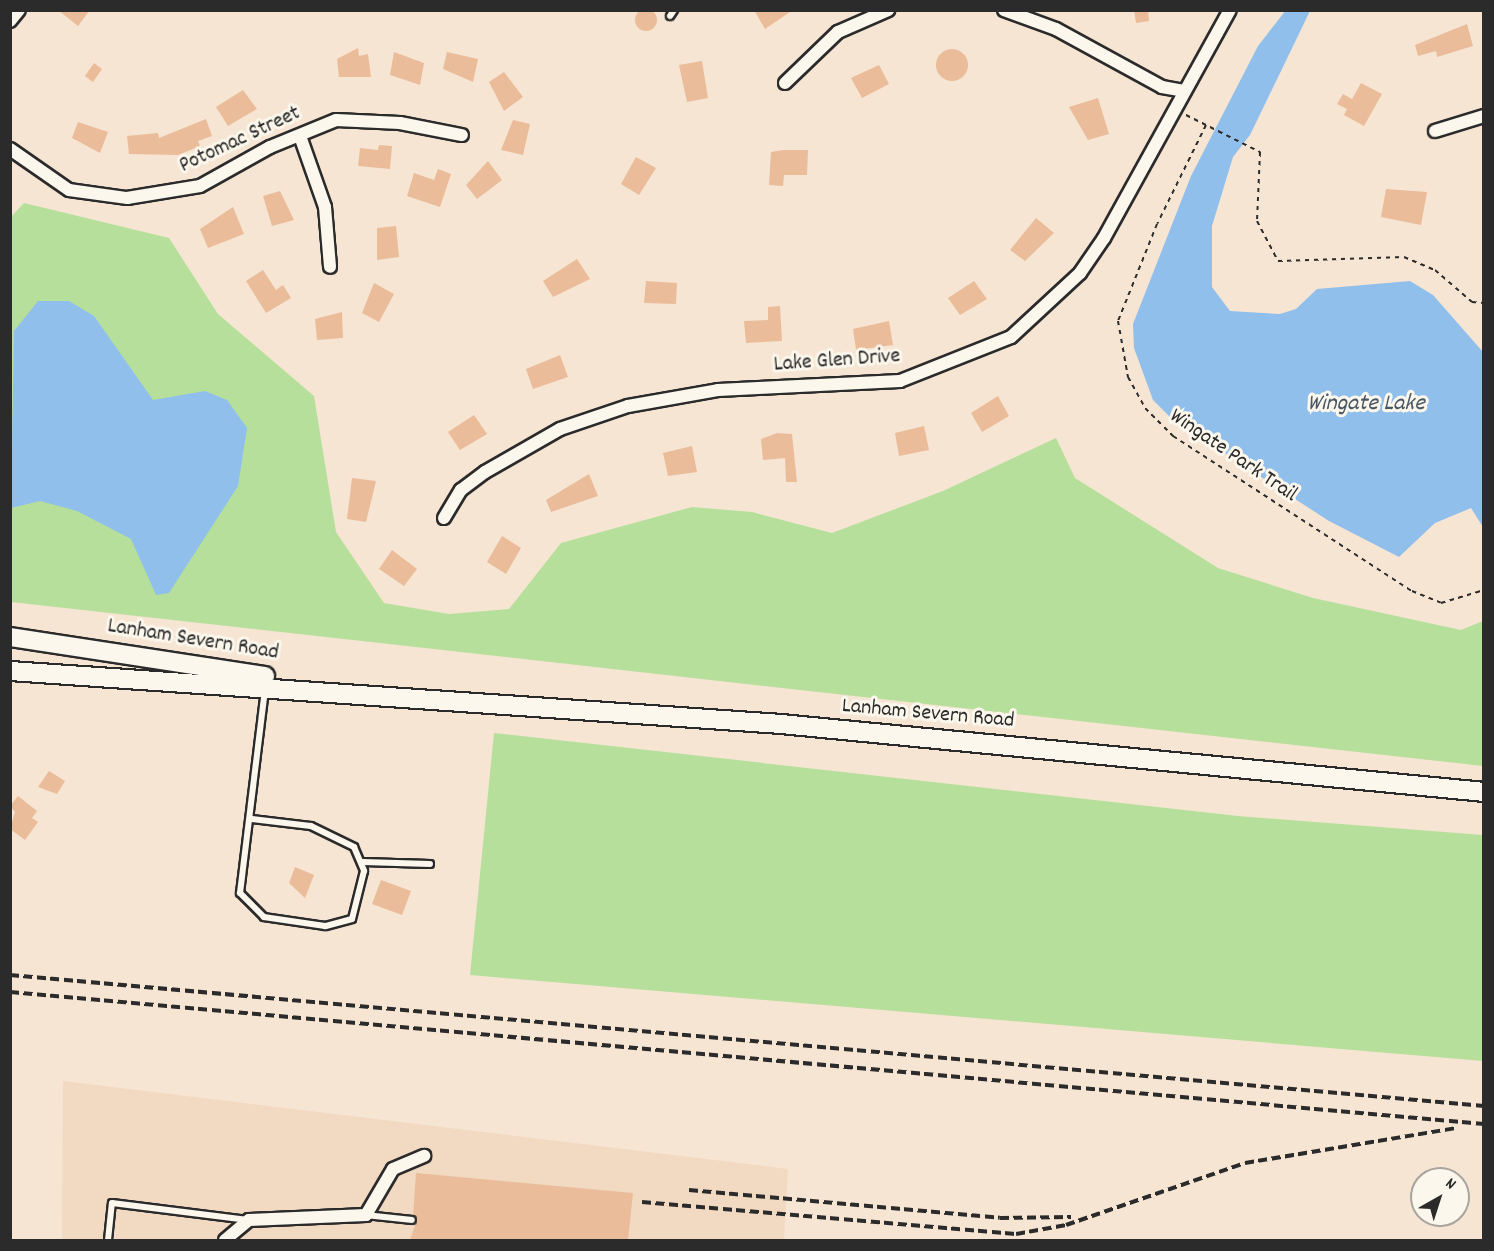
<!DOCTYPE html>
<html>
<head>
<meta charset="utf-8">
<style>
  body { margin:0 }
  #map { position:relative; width:1494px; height:1251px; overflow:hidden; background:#f6e5d3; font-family:Dekko,sans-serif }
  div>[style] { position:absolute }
  .built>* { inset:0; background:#f2d9c2 }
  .green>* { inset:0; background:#b6df9c }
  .water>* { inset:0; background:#90bfeb }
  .building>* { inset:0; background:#eabc9a }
  .round { border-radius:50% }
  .path>* { height:2px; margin-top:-1px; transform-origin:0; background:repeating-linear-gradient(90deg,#2b2b2b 0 4.5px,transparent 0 9px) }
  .roads { filter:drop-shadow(2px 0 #2b2b2b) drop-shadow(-2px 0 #2b2b2b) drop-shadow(0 2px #2b2b2b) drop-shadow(0 -2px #2b2b2b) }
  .lane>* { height:6px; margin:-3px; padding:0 3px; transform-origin:3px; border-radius:3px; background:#fbf7ec }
  .street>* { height:12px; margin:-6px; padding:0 6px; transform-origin:6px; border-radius:6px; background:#fbf7ec }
  .secondary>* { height:18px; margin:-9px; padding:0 9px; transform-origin:9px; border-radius:9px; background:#fbf7ec }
  .rail>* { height:4px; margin-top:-2px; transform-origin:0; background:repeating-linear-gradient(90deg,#2b2b2b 0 9px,transparent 0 13.5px) }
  span { translate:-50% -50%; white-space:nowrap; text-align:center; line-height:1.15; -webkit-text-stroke:6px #fbf7ec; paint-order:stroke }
  .street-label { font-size:22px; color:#2b2b2b }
  .water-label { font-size:24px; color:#495765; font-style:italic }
  .frame { position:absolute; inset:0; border:12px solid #2b2b2b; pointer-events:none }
  .north { position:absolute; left:1410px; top:1167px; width:60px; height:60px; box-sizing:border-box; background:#fbf7ec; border:2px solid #a8a59f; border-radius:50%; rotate:39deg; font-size:16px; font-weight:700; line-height:24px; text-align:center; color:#2b2b2b }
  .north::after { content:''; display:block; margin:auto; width:21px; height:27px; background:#2b2b2b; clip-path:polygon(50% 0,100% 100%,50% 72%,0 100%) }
</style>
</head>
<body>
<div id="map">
  <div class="built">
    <div style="clip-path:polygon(63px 1081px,788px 1169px,784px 1240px,62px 1240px)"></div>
  </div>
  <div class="green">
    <div style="clip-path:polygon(24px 203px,169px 238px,218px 314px,314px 396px,336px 532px,384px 603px,449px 614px,509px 609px,561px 543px,692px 507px,752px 512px,832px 533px,943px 491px,1056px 438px,1075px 478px,1218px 568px,1313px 598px,1461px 630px,1483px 621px,1483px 766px,11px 602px,10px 218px)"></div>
    <div style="clip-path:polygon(494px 733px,1238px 816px,1483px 835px,1483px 1061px,470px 975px)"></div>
  </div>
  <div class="water">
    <div style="clip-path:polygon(1286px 10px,1310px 11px,1250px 135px,1233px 157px,1212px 226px,1212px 287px,1230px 311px,1280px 314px,1296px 309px,1317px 289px,1410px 281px,1433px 295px,1483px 352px,1483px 527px,1471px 508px,1435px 523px,1399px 557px,1329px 521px,1173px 420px,1153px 400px,1134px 348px,1133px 324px,1191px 176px,1258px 46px)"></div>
    <div style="clip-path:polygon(38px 301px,69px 301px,94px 316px,153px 400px,205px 391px,227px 400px,247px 428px,238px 486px,169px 593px,156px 595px,131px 539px,77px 511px,40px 501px,11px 508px,14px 331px)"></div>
  </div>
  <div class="building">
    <div class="round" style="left:635px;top:9px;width:22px;height:22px"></div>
    <div style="clip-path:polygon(58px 10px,90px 10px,78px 26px)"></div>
    <div style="clip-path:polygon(754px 10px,793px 10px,765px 29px)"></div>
    <div style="clip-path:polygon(1134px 10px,1148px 10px,1149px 21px,1136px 23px)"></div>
    <div style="clip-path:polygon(1467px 24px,1473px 46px,1437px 57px,1436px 51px,1418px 56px,1415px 45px)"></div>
    <div style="clip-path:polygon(358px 48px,359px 56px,368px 54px,371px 77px,339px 77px,337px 59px)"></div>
    <div class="round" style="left:936px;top:49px;width:32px;height:32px"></div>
    <div style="clip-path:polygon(394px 52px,424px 63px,420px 85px,390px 75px)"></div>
    <div style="clip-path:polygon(447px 52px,478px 59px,473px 82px,443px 69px)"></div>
    <div style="clip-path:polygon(702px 61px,708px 98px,687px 102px,679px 65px)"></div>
    <div style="clip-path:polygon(94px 63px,102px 69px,93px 82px,85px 76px)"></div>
    <div style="clip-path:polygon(879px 65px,889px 84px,862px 98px,851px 78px)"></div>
    <div style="clip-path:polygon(504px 72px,523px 97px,504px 111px,489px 82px)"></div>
    <div style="clip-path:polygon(1361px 83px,1382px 94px,1364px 126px,1344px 115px,1347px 109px,1337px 104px,1343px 94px,1352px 99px)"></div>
    <div style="clip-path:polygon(243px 90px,257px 109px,228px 126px,216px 107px)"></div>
    <div style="clip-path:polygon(1098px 98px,1109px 134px,1088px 140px,1069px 107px)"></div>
    <div style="clip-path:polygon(206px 119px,212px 136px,198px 141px,200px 146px,178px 155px,129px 154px,127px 136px,158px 133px,159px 138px)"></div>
    <div style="clip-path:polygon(513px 120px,530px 124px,523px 155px,501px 150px)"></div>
    <div style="clip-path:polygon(78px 122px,108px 132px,100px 153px,72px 138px)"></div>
    <div style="clip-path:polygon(379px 145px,392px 146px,390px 169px,358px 166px,360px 148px,378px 150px)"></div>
    <div style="clip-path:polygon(783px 150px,808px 150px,807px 175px,784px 175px,783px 186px,769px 185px,771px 152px)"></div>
    <div style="clip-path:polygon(636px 157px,656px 168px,639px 195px,621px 184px)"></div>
    <div style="clip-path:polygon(488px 161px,502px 180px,477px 199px,466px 185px)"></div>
    <div style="clip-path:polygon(438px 169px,451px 174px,440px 207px,407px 196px,414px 173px,434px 180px)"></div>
    <div style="clip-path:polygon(1386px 189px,1427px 192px,1421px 225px,1381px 217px)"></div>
    <div style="clip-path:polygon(280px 191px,294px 220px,272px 226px,263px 196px)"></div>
    <div style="clip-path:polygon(233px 207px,244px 234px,208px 248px,200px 229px)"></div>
    <div style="clip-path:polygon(1036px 218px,1054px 233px,1025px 261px,1010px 250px)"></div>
    <div style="clip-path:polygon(396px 226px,399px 257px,377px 260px,377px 228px)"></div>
    <div style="clip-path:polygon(577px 259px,590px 279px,553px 297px,543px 281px)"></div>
    <div style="clip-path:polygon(263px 270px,276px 290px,283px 285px,291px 298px,266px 313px,246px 281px)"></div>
    <div style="clip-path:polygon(646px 281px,677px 283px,676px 304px,644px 303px)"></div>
    <div style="clip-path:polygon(974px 281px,987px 299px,960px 315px,948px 298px)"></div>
    <div style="clip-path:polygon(374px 283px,394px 294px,379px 322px,362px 313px)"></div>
    <div style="clip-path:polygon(780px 306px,782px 341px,746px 343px,744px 321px,768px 320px,768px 307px)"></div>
    <div style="clip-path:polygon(342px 312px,343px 338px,317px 340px,315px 319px)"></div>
    <div style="clip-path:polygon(889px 321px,893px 345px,856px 350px,853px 329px)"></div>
    <div style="clip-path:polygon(560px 355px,568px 377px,533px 389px,526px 369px)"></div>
    <div style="clip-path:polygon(998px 396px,1009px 416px,982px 432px,971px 413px)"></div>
    <div style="clip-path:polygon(474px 415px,487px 434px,460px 450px,448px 432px)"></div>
    <div style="clip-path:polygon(924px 426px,929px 450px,899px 456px,895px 433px)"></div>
    <div style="clip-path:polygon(777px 433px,792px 434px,797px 482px,786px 482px,785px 458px,763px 460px,761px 439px)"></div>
    <div style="clip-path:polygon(692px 446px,697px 472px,668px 476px,663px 453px)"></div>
    <div style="clip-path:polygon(589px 474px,598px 496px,551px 512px,546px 500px)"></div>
    <div style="clip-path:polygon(352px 478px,376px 481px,366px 522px,347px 519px)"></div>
    <div style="clip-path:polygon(502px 536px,521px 548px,506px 574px,487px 562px)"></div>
    <div style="clip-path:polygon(392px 550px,417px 569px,404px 586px,379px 569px)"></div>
    <div style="clip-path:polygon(49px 771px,65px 781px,57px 794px,38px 787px)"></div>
    <div style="clip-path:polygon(18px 796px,37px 811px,32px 818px,38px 822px,25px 840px,10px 829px,15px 812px,10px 806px)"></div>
    <div style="clip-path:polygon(295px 867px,314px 875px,305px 898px,289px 883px)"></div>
    <div style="clip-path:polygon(381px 880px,411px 891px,402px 915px,372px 904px)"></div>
    <div style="clip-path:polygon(416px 1173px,633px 1193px,628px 1240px,410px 1240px,417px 1220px,413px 1215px)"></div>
  </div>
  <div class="path">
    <div style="left:1186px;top:115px;width:83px;rotate:26.6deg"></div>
    <div style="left:1260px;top:152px;width:69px;rotate:92.5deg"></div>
    <div style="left:1257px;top:221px;width:45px;rotate:62.3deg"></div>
    <div style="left:1278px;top:261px;width:126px;rotate:-1.8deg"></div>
    <div style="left:1404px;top:257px;width:34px;rotate:23deg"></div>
    <div style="left:1435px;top:270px;width:49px;rotate:40.9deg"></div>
    <div style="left:1472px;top:302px;width:12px;rotate:5deg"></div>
    <div style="left:1206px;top:125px;width:110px;rotate:116.3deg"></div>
    <div style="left:1157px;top:224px;width:105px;rotate:111.9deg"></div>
    <div style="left:1118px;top:321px;width:57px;rotate:79.9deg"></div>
    <div style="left:1128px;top:377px;width:35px;rotate:61deg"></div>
    <div style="left:1145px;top:408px;width:40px;rotate:45deg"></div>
    <div style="left:1173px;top:436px;width:285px;rotate:33deg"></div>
    <div style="left:1412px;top:591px;width:31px;rotate:22deg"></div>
    <div style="left:1441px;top:603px;width:45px;rotate:-16.8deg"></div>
  </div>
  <div class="roads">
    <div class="lane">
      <div style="left:670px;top:16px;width:7px;rotate:-56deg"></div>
      <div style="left:252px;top:819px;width:59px;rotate:6.8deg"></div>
      <div style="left:311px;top:826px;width:48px;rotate:26deg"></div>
      <div style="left:354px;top:847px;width:26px;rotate:67deg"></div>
      <div style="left:364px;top:871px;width:49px;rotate:104deg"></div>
      <div style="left:352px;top:919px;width:28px;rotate:165deg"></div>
      <div style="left:325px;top:926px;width:62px;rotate:-171.6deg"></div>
      <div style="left:264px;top:917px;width:34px;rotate:-135deg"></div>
      <div style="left:240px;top:893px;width:205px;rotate:-83deg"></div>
      <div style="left:363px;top:862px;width:67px;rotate:1.7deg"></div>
      <div style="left:366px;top:1215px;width:46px;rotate:6.2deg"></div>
      <div style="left:108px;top:1240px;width:37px;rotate:-84deg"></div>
      <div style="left:112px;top:1203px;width:137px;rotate:7.1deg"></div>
    </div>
    <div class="street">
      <div style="left:1004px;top:10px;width:55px;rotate:20.1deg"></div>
      <div style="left:1056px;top:29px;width:121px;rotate:28.7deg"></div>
      <div style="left:1162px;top:87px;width:22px;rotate:10deg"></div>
      <div style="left:10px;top:21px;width:14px;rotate:-51deg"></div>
      <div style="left:785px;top:83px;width:74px;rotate:-43.9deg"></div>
      <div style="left:838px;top:32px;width:55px;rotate:-23.7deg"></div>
      <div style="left:1435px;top:131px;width:51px;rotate:-17deg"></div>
      <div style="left:300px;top:136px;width:75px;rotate:70.6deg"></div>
      <div style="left:325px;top:207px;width:60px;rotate:85.2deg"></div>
      <div style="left:10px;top:149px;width:72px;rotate:34.8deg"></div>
      <div style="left:69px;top:190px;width:59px;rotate:7.9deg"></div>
      <div style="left:127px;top:198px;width:74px;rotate:-9.3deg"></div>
      <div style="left:200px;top:186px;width:80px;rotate:-29.1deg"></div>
      <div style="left:270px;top:147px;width:71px;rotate:-22.2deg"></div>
      <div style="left:336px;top:120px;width:64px;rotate:2.7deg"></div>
      <div style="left:400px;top:123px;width:63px;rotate:11deg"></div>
      <div style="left:444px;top:518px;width:33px;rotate:-59deg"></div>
      <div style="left:461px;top:490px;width:30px;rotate:-37deg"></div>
      <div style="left:485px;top:472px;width:86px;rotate:-29.8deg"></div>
      <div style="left:560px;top:429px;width:72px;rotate:-18.7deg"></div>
      <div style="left:628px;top:406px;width:91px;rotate:-10.1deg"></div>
      <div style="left:718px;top:390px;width:182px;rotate:-2.8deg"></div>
      <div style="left:900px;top:381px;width:119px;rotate:-21.6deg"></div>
      <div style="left:1011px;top:337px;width:94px;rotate:-42.8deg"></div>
      <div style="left:1080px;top:273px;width:42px;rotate:-55.6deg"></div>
      <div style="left:1104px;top:238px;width:260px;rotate:-61.1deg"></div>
      <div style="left:225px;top:1240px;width:31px;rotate:-40deg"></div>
      <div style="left:249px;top:1220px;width:117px;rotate:-2.4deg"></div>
      <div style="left:366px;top:1215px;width:53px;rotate:-59.6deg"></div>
      <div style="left:393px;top:1169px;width:34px;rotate:-23deg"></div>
    </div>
    <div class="secondary">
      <div style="left:10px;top:637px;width:258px;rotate:8.7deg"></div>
      <div style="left:10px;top:671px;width:773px;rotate:3.93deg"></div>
      <div style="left:781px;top:724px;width:706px;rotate:5.52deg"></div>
    </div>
  </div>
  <div class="rail">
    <div style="left:10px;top:975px;width:1480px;rotate:5.08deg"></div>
    <div style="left:10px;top:992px;width:1480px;rotate:5.12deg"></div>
    <div style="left:689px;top:1190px;width:312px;rotate:5.1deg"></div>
    <div style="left:1000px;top:1218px;width:71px;rotate:-0.8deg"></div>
    <div style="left:642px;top:1202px;width:375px;rotate:4.9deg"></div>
    <div style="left:1016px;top:1234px;width:51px;rotate:-10.2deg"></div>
    <div style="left:1066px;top:1225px;width:189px;rotate:-19.1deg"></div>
    <div style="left:1245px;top:1163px;width:215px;rotate:-9.4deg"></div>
  </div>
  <div class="street-label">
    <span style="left:240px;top:140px;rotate:-25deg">Potomac Street</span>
    <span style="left:837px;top:361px;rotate:-4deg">Lake Glen Drive</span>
    <span style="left:1233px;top:456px;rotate:34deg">Wingate Park Trail</span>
    <span style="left:193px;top:640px;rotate:9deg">Lanham Severn Road</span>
    <span style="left:928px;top:714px;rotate:5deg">Lanham Severn Road</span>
  </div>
  <div class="water-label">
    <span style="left:1366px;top:405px">Wingate Lake</span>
  </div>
  <div class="frame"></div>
  <div class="north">N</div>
</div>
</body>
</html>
